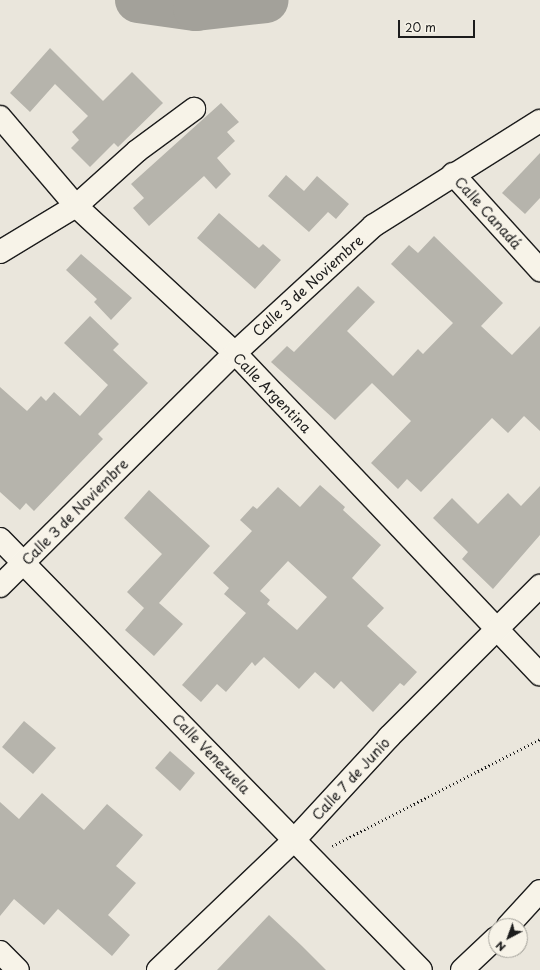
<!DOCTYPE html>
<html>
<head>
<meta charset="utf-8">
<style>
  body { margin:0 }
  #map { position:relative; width:540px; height:970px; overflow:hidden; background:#eae6dc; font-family:"Playpen Sans",sans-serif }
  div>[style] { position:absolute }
  .river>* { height:46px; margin:-23px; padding:0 23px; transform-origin:23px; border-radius:23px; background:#a3a19a }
  .building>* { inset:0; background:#b6b4ac }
  .path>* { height:2.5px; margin-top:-1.25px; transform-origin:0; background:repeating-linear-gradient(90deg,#1c1c1c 0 1px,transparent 0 4px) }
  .roads { filter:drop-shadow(1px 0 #1c1c1c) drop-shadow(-1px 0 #1c1c1c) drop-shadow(0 1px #1c1c1c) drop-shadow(0 -1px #1c1c1c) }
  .minor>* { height:22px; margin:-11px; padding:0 11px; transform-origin:11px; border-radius:11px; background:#f7f3e8 }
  span { translate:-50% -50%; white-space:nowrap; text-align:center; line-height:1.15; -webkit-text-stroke:3.5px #f7f3e8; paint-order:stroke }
  .street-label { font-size:14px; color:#1c1c1c }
  .north { position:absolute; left:488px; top:918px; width:40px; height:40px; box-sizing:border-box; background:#f7f3e8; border:1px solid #9f9d96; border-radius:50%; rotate:221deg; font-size:11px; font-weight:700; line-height:16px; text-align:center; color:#1c1c1c }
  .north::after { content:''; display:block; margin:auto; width:14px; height:18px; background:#1c1c1c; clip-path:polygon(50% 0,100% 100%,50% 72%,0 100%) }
  .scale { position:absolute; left:398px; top:20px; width:77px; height:18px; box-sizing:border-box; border:2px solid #1c1c1c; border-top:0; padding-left:5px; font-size:12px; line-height:14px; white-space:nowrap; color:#1c1c1c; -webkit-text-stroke:3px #f7f3e8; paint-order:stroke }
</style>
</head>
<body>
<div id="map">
  <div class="river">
    <div style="left:138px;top:0;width:59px;rotate:7.9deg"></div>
    <div style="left:196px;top:8px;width:70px;rotate:-6.5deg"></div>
  </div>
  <div class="building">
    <div style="clip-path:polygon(50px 48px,103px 101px,132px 72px,163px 103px,118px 147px,114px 143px,90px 167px,71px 148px,79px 140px,72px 132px,88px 116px,55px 84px,30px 112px,10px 93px)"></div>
    <div style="clip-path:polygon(221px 103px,239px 122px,227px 132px,235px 141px,217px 158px,231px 174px,216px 189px,204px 176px,149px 226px,133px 208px,144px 198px,131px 184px)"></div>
    <div style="clip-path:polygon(540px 153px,540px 198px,525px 214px,502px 193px)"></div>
    <div style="clip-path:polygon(286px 175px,304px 191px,317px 176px,349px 204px,336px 219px,328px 212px,309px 232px,268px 196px)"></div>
    <div style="clip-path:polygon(219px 213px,259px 248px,263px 244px,281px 260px,255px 289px,197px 238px)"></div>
    <div style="clip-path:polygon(434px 236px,503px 303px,481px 326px,512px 355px,540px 326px,540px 431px,524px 416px,508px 433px,492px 418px,421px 492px,407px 479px,398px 489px,371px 463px,411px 421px,372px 383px,335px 420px,271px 362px,287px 346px,294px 352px,358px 286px,375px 302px,347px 331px,393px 376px,418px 349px,423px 354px,453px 323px,391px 264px,409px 245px,418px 253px)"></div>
    <div style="clip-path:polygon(81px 254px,132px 298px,111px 320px,94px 302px,97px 299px,66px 270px)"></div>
    <div style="clip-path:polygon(90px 316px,119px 344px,113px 350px,148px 383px,98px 434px,103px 439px,34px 511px,26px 503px,20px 510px,0 492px,0 387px,27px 411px,41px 396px,46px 401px,54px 392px,80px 416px,108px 385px,64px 343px)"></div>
    <div style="clip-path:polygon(evenodd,320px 485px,345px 507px,343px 510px,381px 545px,352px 578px,384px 608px,367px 626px,417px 672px,404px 686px,400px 683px,373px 712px,341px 681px,334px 689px,315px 672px,299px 689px,264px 657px,255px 666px,252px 662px,226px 692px,217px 684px,201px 702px,182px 685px,246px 613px,224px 594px,229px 588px,213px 573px,252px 531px,240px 520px,253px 506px,257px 509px,278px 487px,300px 507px,320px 485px,288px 561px,327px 597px,297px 630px,267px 604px,270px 600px,260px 591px,288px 561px)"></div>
    <div style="clip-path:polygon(540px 486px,540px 535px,493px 589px,462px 559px,468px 552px,433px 518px,452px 498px,478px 524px,508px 493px,521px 506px)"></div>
    <div style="clip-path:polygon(149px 490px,210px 546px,159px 603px,183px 624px,154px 656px,125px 630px,144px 608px,127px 592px,162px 554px,124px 518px)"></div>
    <div style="clip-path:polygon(24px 721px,56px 748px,33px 774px,2px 747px)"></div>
    <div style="clip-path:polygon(170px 751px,195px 773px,180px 791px,155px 768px)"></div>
    <div style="clip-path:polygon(42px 793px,84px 830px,107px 804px,143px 835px,116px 866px,136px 883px,108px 915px,130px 935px,112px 956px,58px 909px,44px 925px,14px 899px,0 916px,0 802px,19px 819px)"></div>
    <div style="clip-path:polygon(269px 915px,302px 946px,326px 970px,217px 970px)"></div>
  </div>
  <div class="path">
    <div style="left:332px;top:846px;width:234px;rotate:-27.2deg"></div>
  </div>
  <div class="roads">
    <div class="minor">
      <div style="left:0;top:117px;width:117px;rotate:49.5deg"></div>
      <div style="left:76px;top:206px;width:217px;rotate:42.8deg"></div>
      <div style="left:235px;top:353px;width:443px;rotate:46.5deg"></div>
      <div style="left:453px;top:174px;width:130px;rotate:47.8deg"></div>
      <div style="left:0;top:252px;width:89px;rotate:-31.2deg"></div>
      <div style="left:76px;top:206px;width:82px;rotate:-42deg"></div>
      <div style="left:137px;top:151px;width:71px;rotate:-36.4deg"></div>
      <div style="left:0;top:539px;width:602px;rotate:45.67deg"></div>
      <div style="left:0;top:586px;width:331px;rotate:-44.8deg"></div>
      <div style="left:235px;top:353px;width:188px;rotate:-42.6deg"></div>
      <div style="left:373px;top:226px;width:197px;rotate:-32.2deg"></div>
      <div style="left:508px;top:926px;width:47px;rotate:-47.6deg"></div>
      <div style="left:0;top:952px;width:25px;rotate:45deg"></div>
      <div style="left:158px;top:970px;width:190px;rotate:-43.7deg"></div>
      <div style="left:295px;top:839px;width:139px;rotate:-47.3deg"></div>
      <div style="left:389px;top:737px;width:214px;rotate:-45deg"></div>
      <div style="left:462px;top:970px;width:47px;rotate:-43.3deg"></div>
    </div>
  </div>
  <div class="street-label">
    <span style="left:488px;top:213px;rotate:48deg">Calle Canadá</span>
    <span style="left:308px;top:286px;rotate:-42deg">Calle 3 de Noviembre</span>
    <span style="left:272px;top:393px;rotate:46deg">Calle Argentina</span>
    <span style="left:75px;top:512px;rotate:-45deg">Calle 3 de Noviembre</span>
    <span style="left:211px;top:754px;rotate:46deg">Calle Venezuela</span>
    <span style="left:351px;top:779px;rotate:-47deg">Calle 7 de Junio</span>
  </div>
  <div class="north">N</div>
  <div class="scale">20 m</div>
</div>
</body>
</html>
